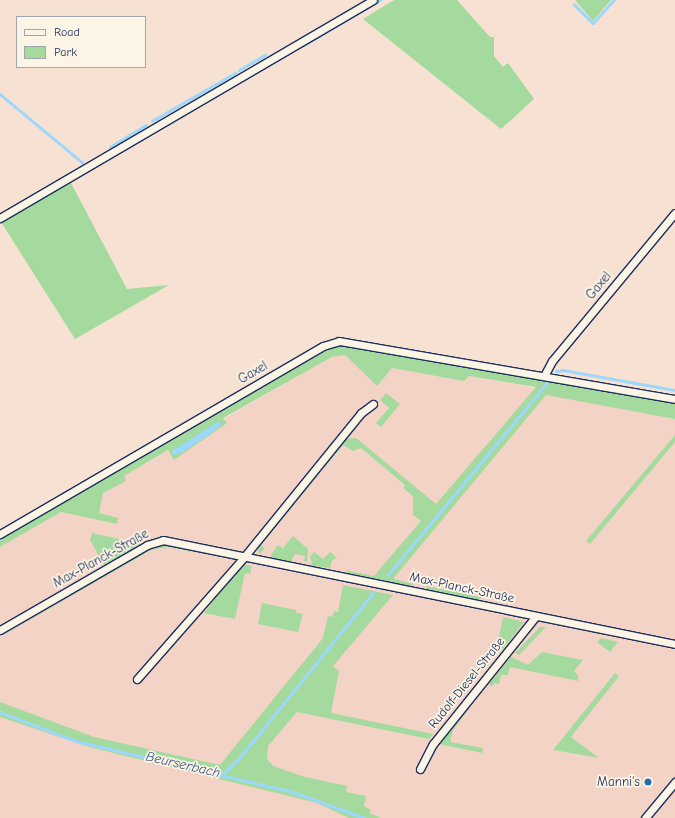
<!DOCTYPE html>
<html>
<head>
<meta charset="utf-8">
<style>
  body { margin:0 }
  #map { position:relative; width:675px; height:818px; overflow:hidden; background:#f7e1d3; font-family:"Comic Neue",sans-serif }
  div>[style] { position:absolute }
  .built>* { inset:0; background:#f4d3c7 }
  .green>* { inset:0; background:#a4da9d }
  .water>* { inset:0; background:#9cd7fd }
  .stream>* { height:2.5px; margin:-1.25px; padding:0 1.25px; transform-origin:1.25px; border-radius:1.25px; background:#9cd7fd }
  .roads { filter:drop-shadow(1px 0 #1b2f5e) drop-shadow(-1px 0 #1b2f5e) drop-shadow(0 1px #1b2f5e) drop-shadow(0 -1px #1b2f5e) }
  .street>* { height:7px; margin:-3.5px; padding:0 3.5px; transform-origin:3.5px; border-radius:3.5px; background:#fcf5e5 }
  .dots>* { width:11px; height:11px; translate:-50% -50%; box-sizing:border-box; border:2px solid #fcf5e5; border-radius:50% }
  span { translate:-50% -50%; white-space:nowrap; text-align:center; line-height:1.15; -webkit-text-stroke:3.5px #fcf5e5; paint-order:stroke }
  .street-label { font-size:13px; color:#1b2f5e }
  .poi-label { font-size:13px; color:#1b2f5e }
  .right { translate:-100% -50%; text-align:right }
  .water-label { font-size:14px; color:#3b5986; font-style:italic }
  .legend { position:absolute; left:16px; top:16px; width:130px; height:52px; box-sizing:border-box; background:#fcf5e5; border:1px solid #a2a6af; margin:0; padding:5px 7px; list-style:none; font-size:12px; color:#1b2f5e }
  .legend li { display:flex; align-items:center; gap:8px; height:20px }
  .legend b { width:20px; border:1px solid #a2a6af }
</style>
</head>
<body>
<div id="map">
  <div class="built">
    <div style="clip-path:polygon(345px 355px,464px 381px,469px 376px,675px 413px,675px 818px,0 818px,0 547px,332px 357px)"></div>
  </div>
  <div class="green">
    <div style="clip-path:polygon(394px 0,457px 0,490px 37px,494px 37px,494px 56px,503px 67px,508px 63px,534px 99px,501px 129px,363px 19px)"></div>
    <div style="clip-path:polygon(575px 0,611px 0,593px 21px)"></div>
    <div style="clip-path:polygon(71px 183px,127px 289px,169px 285px,75px 339px,1px 222px)"></div>
    <div style="clip-path:polygon(332px 344px,344px 344px,675px 402px,675px 419px,546px 395px,393px 579px,414px 584px,411px 586px,347px 573px,345px 570px,374px 576px,421px 521px,413px 515px,413px 496px,403px 488px,405px 485px,361px 448px,353px 451px,343px 445px,325px 467px,324px 463px,343px 439px,356px 438px,436px 504px,536px 387px,469px 376px,464px 381px,392px 368px,377px 386px,345px 355px,332px 357px,223px 418px,227px 423px,174px 460px,168px 450px,124px 476px,126px 481px,103px 493px,99px 513px,118px 518px,117px 524px,61px 512px,0 547px,0 535px)"></div>
    <div style="clip-path:polygon(386px 393px,400px 404px,381px 427px,376px 423px,389px 408px,380px 400px)"></div>
    <div style="clip-path:polygon(675px 435px,675px 442px,590px 544px,586px 541px)"></div>
    <div style="clip-path:polygon(316px 473px,320px 473px,261px 545px,265px 549px,259px 554px,258px 544px)"></div>
    <div style="clip-path:polygon(92px 533px,141px 544px,104px 565px,90px 540px)"></div>
    <div style="clip-path:polygon(293px 536px,308px 549px,307px 562px,304px 561px,305px 556px,295px 554px,291px 562px,272px 558px,271px 555px,278px 545px,283px 548px)"></div>
    <div style="clip-path:polygon(167px 544px,226px 558px,168px 547px,151px 550px,0 637px,150px 548px)"></div>
    <div style="clip-path:polygon(314px 552px,323px 559px,330px 552px,337px 558px,332px 560px,330px 567px,333px 568px,312px 566px,310px 556px)"></div>
    <div style="clip-path:polygon(242px 564px,252px 566px,250px 574px,245px 573px,235px 619px,204px 613px)"></div>
    <div style="clip-path:polygon(343px 585px,393px 595px,333px 666px,339px 671px,331px 713px,433px 734px,429px 739px,297px 712px,268px 746px,267px 759px,273px 766px,305px 777px,347px 786px,346px 792px,366px 796px,364px 806px,371px 810px,369px 813px,381px 818px,349px 818px,317px 803px,89px 747px,0 717px,0 702px,94px 737px,220px 765px,323px 638px,328px 616px,332px 617px,334px 611px,338px 612px)"></div>
    <div style="clip-path:polygon(426px 586px,480px 597px,482px 598px,478px 600px,427px 589px)"></div>
    <div style="clip-path:polygon(262px 603px,296px 610px,296px 613px,303px 614px,298px 632px,258px 624px)"></div>
    <div style="clip-path:polygon(503px 617px,524px 622px,503px 649px,497px 648px)"></div>
    <div style="clip-path:polygon(540px 627px,546px 627px,519px 655px,515px 653px)"></div>
    <div style="clip-path:polygon(601px 638px,618px 642px,610px 652px,597px 642px)"></div>
    <div style="clip-path:polygon(542px 652px,583px 660px,574px 671px,578px 675px,578px 681px,510px 667px,508px 675px,501px 675px,499px 684px,494px 683px,492px 687px,489px 684px,511px 657px,528px 665px)"></div>
    <div style="clip-path:polygon(615px 673px,619px 676px,571px 737px,599px 758px,553px 750px)"></div>
    <div style="clip-path:polygon(475px 701px,453px 730px,450px 742px,483px 748px,482px 753px,439px 744px)"></div>
  </div>
  <div class="water">
    <div style="clip-path:polygon(219px 421px,221px 425px,211px 433px,183px 452px,173px 455px,172px 451px)"></div>
  </div>
  <div class="stream">
    <div style="left:574px;top:4px;width:27px;rotate:45deg"></div>
    <div style="left:593px;top:23px;width:31px;rotate:-48deg"></div>
    <div style="left:302px;top:46px;width:91px;rotate:-30.5deg"></div>
    <div style="left:239px;top:70px;width:30px;rotate:-30deg"></div>
    <div style="left:0;top:94px;width:107px;rotate:39.7deg"></div>
    <div style="left:152px;top:121px;width:96px;rotate:-30deg"></div>
    <div style="left:110px;top:147px;width:42px;rotate:-31.4deg"></div>
    <div style="left:556px;top:371px;width:7px;rotate:-8deg"></div>
    <div style="left:563px;top:370px;width:114px;rotate:10.1deg"></div>
    <div style="left:388px;top:575px;width:249px;rotate:-50.4deg"></div>
    <div style="left:0;top:712px;width:81px;rotate:20.9deg"></div>
    <div style="left:76px;top:741px;width:220px;rotate:13.2deg"></div>
    <div style="left:290px;top:791px;width:80px;rotate:19.8deg"></div>
    <div style="left:221px;top:775px;width:21px;rotate:-41deg"></div>
    <div style="left:237px;top:761px;width:216px;rotate:-51deg"></div>
  </div>
  <div class="roads">
    <div class="street">
      <div style="left:0;top:218px;width:432px;rotate:-30.3deg"></div>
      <div style="left:544px;top:376px;width:17px;rotate:-62deg"></div>
      <div style="left:552px;top:361px;width:192px;rotate:-50.3deg"></div>
      <div style="left:0;top:534px;width:374px;rotate:-30.2deg"></div>
      <div style="left:323px;top:346px;width:17px;rotate:-17deg"></div>
      <div style="left:339px;top:341px;width:341px;rotate:9.8deg"></div>
      <div style="left:0;top:630px;width:170px;rotate:-30deg"></div>
      <div style="left:147px;top:545px;width:17px;rotate:-17deg"></div>
      <div style="left:163px;top:540px;width:522px;rotate:11.48deg"></div>
      <div style="left:137px;top:679px;width:162px;rotate:-48.7deg"></div>
      <div style="left:244px;top:557px;width:186px;rotate:-50.9deg"></div>
      <div style="left:361px;top:413px;width:15px;rotate:-37deg"></div>
      <div style="left:420px;top:769px;width:28px;rotate:-63deg"></div>
      <div style="left:433px;top:744px;width:164px;rotate:-51.2deg"></div>
      <div style="left:645px;top:818px;width:47px;rotate:-50.2deg"></div>
    </div>
  </div>
  <div class="dots">
    <div style="left:648px;top:782px;background:#1f6fb2"></div>
  </div>
  <div class="street-label">
    <span style="left:599px;top:286px;rotate:-50deg">Gaxel</span>
    <span style="left:253px;top:373px;rotate:-30deg">Gaxel</span>
    <span style="left:101px;top:559px;rotate:-29deg">Max-Planck-Straße</span>
    <span style="left:462px;top:588px;rotate:12deg">Max-Planck-Straße</span>
    <span style="left:467px;top:683px;rotate:-51deg">Rudolf-Diesel-Straße</span>
  </div>
  <div class="poi-label">
    <span class="right" style="left:640px;top:782px">Manni's</span>
  </div>
  <div class="water-label">
    <span style="left:183px;top:765px;rotate:13deg">Beurserbach</span>
  </div>
  <ul class="legend">
  <li><b style="height:5px;background:#fcf5e5"></b>Road</li>
  <li><b style="height:11px;background:#a4da9d"></b>Park</li>
  </ul>
</div>
</body>
</html>
